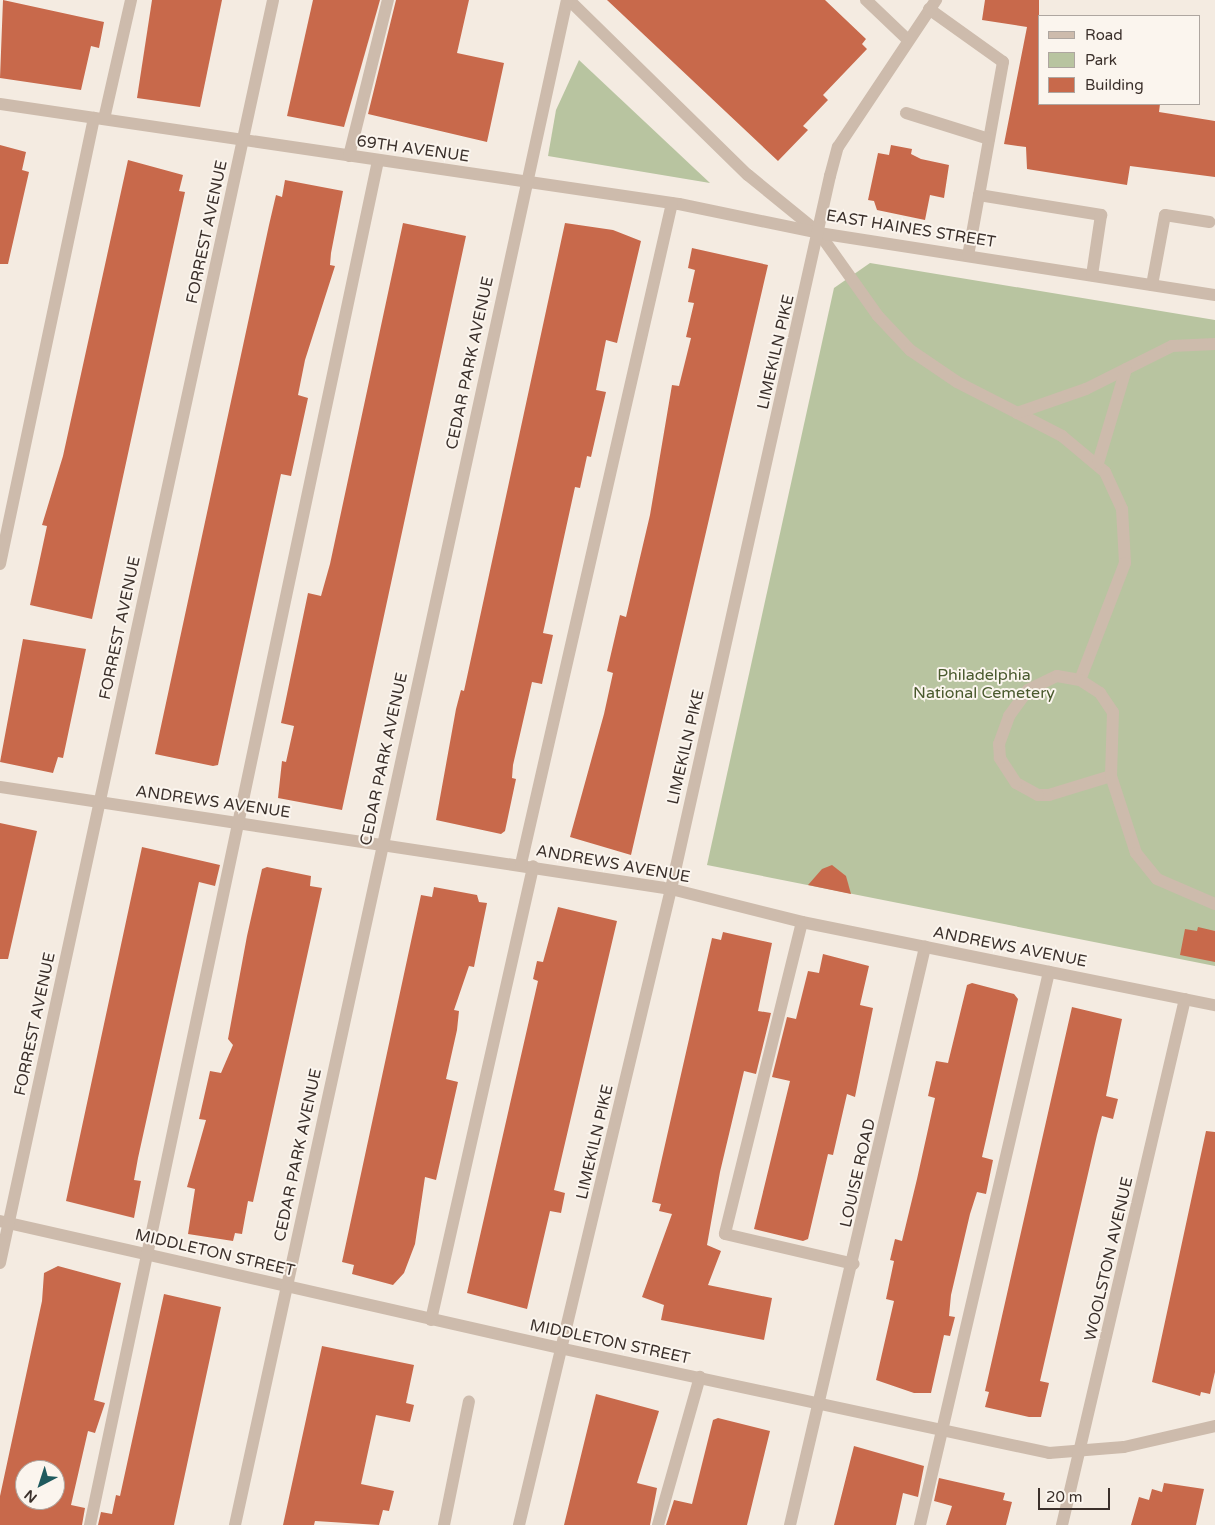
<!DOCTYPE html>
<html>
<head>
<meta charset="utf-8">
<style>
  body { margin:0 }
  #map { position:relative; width:1215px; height:1525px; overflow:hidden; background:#f4ebe1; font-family:"Varela Round",sans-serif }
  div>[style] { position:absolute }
  .green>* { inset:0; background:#b8c4a0 }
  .building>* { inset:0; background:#c8694b }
  .minor>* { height:12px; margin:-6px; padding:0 6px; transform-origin:6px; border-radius:6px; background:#cdbbac }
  span { translate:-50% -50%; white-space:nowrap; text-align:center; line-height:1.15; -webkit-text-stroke:4px #fbf5ee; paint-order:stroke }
  .street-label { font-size:16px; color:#3b302b }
  .park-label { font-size:16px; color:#4a5a2e }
  .legend { position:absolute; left:1038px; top:15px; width:162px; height:90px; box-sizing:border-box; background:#fbf5ee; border:1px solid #aea6a0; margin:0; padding:6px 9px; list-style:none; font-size:15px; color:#3b302b }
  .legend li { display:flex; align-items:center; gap:10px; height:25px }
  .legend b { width:25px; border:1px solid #aea6a0 }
  .north { position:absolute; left:15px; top:1460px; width:50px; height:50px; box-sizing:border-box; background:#fbf5ee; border:1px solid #aea6a0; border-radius:50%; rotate:220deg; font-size:14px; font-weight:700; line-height:20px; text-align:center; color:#3b302b }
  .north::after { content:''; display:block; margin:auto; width:18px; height:22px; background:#1f5a5e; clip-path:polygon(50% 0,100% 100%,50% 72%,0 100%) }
  .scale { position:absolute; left:1038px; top:1488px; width:72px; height:22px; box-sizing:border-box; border:2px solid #3b302b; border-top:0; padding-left:6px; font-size:15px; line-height:18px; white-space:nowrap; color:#3b302b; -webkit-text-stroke:4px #fbf5ee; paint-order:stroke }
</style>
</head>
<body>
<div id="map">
  <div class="green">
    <div style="clip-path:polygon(579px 60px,710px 183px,548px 156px,556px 110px)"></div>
    <div style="clip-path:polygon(870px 263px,1215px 320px,1215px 966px,707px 865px,834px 288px)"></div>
  </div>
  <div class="building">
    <div style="clip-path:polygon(3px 0,104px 22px,99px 48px,91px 46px,81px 90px,0 78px)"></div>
    <div style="clip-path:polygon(152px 0,222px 0,200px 107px,137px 98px)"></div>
    <div style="clip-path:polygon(313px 0,380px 0,344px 127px,287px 116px)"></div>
    <div style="clip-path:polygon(396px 0,469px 0,457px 53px,504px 63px,487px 142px,368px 114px)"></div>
    <div style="clip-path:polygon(607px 0,825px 0,866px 39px,862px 44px,867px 49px,823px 95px,828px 100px,803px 126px,808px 130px,778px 161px)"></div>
    <div style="clip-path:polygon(985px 0,1039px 0,1039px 104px,1160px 104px,1159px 112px,1215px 121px,1215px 177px,1130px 166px,1127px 185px,1027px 169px,1026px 147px,1004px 144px,1027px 27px,982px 20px)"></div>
    <div style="clip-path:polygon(0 145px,26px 152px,22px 170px,29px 172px,8px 264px,0 264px)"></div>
    <div style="clip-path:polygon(891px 145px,912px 149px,911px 154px,921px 159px,949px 165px,944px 198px,930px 195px,925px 220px,877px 210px,874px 201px,868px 200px,878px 153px,889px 155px)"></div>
    <div style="clip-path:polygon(128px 160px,183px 175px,179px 191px,185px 192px,92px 619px,30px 605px,47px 526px,42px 525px,63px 456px)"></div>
    <div style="clip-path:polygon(285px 180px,343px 191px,331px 253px,330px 265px,335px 266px,305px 360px,298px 395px,308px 398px,291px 476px,281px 474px,218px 765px,213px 766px,155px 754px,269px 225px,276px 195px,282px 197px)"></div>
    <div style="clip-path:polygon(403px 223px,466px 236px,342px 810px,278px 798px,282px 761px,286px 762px,294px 726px,281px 723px,308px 593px,321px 596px,330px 564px)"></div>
    <div style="clip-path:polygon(565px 223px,613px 230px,641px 241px,617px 343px,606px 340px,596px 390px,606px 392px,591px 457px,587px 456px,580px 488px,575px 487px,543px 633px,553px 635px,542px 684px,532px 682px,513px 765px,512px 778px,516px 779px,505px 831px,501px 834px,436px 820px,456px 709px,461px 690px,464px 691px)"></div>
    <div style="clip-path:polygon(692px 248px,768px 265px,631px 855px,570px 837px,604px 714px,613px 673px,607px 671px,620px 615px,626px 617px,650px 515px,672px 385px,679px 386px,691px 338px,686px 337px,694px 303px,688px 302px,695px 270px,688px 268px)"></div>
    <div style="clip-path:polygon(23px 639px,86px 649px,63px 758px,58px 757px,53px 773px,0 762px)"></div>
    <div style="clip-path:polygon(0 823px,37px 831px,8px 959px,0 959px)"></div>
    <div style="clip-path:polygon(142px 847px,220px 865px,215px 886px,199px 882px,138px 1158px,134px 1180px,141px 1181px,134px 1218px,66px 1201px)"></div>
    <div style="clip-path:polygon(832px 865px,846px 876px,851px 894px,808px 885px,822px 869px)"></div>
    <div style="clip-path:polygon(267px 867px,311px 876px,310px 886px,322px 888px,253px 1202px,248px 1201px,242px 1234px,235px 1233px,233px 1241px,188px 1234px,195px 1189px,187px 1187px,206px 1120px,199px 1119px,210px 1071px,221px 1073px,233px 1045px,228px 1039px,247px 936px,262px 869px)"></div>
    <div style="clip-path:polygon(434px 887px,477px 895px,479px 902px,487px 903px,474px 967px,469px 966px,454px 1010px,459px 1011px,457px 1030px,446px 1079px,458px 1082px,436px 1180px,425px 1177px,415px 1244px,404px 1273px,393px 1285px,352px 1274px,354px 1265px,342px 1262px,421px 895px,432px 897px)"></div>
    <div style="clip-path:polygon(558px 907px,617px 921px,554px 1190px,565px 1193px,561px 1213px,550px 1211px,527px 1309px,467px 1293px,538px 981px,533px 979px,537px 961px,543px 962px)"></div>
    <div style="clip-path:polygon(1198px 927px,1215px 931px,1215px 962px,1180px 955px,1185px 929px,1197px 931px)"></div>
    <div style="clip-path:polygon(723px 932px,772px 943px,758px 1011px,771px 1013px,756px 1074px,744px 1071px,720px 1172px,707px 1245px,721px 1251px,708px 1285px,772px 1298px,764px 1340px,661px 1320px,664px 1305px,642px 1297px,672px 1214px,659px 1211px,661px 1204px,652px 1202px,712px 938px,721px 940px)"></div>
    <div style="clip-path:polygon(823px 954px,869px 966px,860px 1005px,873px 1008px,855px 1097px,847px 1094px,833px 1155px,828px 1154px,808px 1239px,803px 1241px,754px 1229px,790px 1081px,772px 1077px,787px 1017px,796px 1019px,808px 971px,819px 973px)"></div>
    <div style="clip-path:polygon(972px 983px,1014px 994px,1018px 999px,982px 1157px,993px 1160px,986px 1194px,977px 1192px,970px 1214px,951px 1295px,949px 1316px,955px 1317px,950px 1336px,944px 1335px,931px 1393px,914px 1393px,876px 1380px,894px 1301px,886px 1299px,894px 1261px,890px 1260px,895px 1239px,902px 1241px,917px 1179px,935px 1098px,928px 1096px,936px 1061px,948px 1063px,967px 985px)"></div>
    <div style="clip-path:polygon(1072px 1007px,1122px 1019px,1106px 1096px,1118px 1099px,1113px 1119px,1102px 1116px,1097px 1135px,1040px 1381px,1049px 1383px,1041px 1417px,1029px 1417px,985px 1407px,989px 1392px,985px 1391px)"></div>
    <div style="clip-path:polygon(1206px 1131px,1215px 1132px,1215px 1372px,1210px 1394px,1201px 1392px,1200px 1396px,1152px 1382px)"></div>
    <div style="clip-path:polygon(evenodd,58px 1266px,121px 1283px,94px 1400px,105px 1403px,95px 1433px,88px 1431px,71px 1505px,85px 1508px,82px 1525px,0 1525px,0 1496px,42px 1301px,44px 1273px,58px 1266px,25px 1470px,55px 1470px,55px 1500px,25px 1500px,25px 1470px)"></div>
    <div style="clip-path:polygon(164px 1294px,221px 1307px,174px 1525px,98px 1525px,101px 1512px,112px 1514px,116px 1495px,120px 1496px)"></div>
    <div style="clip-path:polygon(322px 1346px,414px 1365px,406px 1403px,414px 1405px,410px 1422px,376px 1415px,361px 1484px,394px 1491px,389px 1511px,383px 1510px,379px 1525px,315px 1521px,314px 1525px,283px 1525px)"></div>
    <div style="clip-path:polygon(596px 1394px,659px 1411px,637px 1483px,657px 1488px,650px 1525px,564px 1525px)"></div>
    <div style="clip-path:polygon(718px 1418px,770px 1431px,747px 1525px,666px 1525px,674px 1500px,692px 1504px,713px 1420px)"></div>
    <div style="clip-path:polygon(854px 1446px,924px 1466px,918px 1497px,903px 1493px,896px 1525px,834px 1525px)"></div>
    <div style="clip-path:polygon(939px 1478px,1005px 1493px,1003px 1500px,1012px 1502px,1006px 1525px,946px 1525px,952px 1506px,934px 1501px)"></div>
    <div style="clip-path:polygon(1164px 1483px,1204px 1489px,1196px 1525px,1131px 1525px,1139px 1497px,1149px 1500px,1152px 1489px,1162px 1492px)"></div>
  </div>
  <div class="minor">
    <div style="left:569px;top:0;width:250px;rotate:44.4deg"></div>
    <div style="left:748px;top:175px;width:92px;rotate:39.2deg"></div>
    <div style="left:819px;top:233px;width:102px;rotate:54.6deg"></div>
    <div style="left:878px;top:316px;width:47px;rotate:46.7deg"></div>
    <div style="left:910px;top:350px;width:57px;rotate:34.2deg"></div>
    <div style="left:957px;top:382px;width:118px;rotate:27.2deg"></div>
    <div style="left:1062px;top:436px;width:56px;rotate:39.9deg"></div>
    <div style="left:1105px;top:472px;width:41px;rotate:65.3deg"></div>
    <div style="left:1122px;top:509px;width:54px;rotate:86.8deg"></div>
    <div style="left:1125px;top:563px;width:125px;rotate:111deg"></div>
    <div style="left:866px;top:0;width:58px;rotate:43.6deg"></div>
    <div style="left:929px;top:9px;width:91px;rotate:35.6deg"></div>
    <div style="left:1003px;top:62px;width:135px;rotate:100.2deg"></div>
    <div style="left:0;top:104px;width:686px;rotate:8.38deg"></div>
    <div style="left:679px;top:204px;width:143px;rotate:11.7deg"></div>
    <div style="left:819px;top:233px;width:401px;rotate:8.9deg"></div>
    <div style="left:906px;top:113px;width:87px;rotate:17.4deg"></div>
    <div style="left:104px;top:119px;width:122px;rotate:-77.2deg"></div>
    <div style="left:349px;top:156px;width:161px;rotate:-76deg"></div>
    <div style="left:968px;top:256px;width:62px;rotate:-79.8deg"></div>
    <div style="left:979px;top:195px;width:124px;rotate:9.3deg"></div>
    <div style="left:1101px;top:215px;width:61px;rotate:98.5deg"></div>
    <div style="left:1152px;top:285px;width:71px;rotate:-79.5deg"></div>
    <div style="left:1165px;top:215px;width:45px;rotate:9deg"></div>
    <div style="left:1017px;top:413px;width:73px;rotate:-19.2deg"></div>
    <div style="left:1086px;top:389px;width:96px;rotate:-26.6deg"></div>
    <div style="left:1172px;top:346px;width:43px;rotate:-2.7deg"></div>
    <div style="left:1098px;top:463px;width:98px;rotate:-73.4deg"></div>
    <div style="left:0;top:564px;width:456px;rotate:-78.1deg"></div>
    <div style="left:1111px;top:776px;width:65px;rotate:163deg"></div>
    <div style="left:1049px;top:795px;width:11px;rotate:180deg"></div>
    <div style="left:1038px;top:795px;width:25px;rotate:-151deg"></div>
    <div style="left:1016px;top:783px;width:30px;rotate:-123deg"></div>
    <div style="left:1000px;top:758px;width:14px;rotate:-94deg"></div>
    <div style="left:999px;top:744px;width:30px;rotate:-70deg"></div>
    <div style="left:1009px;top:716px;width:32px;rotate:-54deg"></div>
    <div style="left:1028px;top:690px;width:32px;rotate:-26deg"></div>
    <div style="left:1057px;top:676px;width:23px;rotate:10deg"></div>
    <div style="left:1080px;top:680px;width:24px;rotate:33deg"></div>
    <div style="left:1100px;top:693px;width:23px;rotate:56deg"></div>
    <div style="left:1113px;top:712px;width:64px;rotate:91.8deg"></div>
    <div style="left:1111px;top:776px;width:81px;rotate:72deg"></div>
    <div style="left:1136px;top:853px;width:33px;rotate:51deg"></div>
    <div style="left:1157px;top:879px;width:63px;rotate:23.3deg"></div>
    <div style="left:0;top:787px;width:679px;rotate:8.64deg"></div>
    <div style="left:671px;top:889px;width:135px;rotate:14.1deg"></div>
    <div style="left:802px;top:922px;width:421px;rotate:11.4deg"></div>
    <div style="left:521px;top:864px;width:678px;rotate:-77.13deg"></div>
    <div style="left:802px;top:922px;width:321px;rotate:103.9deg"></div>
    <div style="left:725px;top:1234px;width:132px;rotate:13.1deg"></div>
    <div style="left:0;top:1221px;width:578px;rotate:12.79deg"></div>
    <div style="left:564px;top:1349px;width:496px;rotate:12.1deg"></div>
    <div style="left:1049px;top:1453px;width:75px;rotate:-4.6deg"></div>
    <div style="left:1124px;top:1447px;width:93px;rotate:-13deg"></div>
    <div style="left:0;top:1263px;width:1292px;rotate:-77.8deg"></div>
    <div style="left:431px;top:1320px;width:465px;rotate:-77.3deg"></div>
    <div style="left:90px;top:1525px;width:1394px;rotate:-78.08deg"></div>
    <div style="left:235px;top:1525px;width:1561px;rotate:-77.72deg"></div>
    <div style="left:444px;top:1525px;width:126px;rotate:-78.6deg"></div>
    <div style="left:519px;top:1525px;width:654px;rotate:-76.56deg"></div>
    <div style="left:671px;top:889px;width:731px;rotate:-77.43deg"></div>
    <div style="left:830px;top:176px;width:30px;rotate:-75deg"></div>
    <div style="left:838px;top:147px;width:177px;rotate:-56.3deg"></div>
    <div style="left:658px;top:1525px;width:154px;rotate:-74.2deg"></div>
    <div style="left:790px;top:1525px;width:594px;rotate:-76.85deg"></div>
    <div style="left:920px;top:1525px;width:568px;rotate:-76.87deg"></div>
    <div style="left:1062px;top:1525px;width:540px;rotate:-76.84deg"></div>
  </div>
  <div class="street-label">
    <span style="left:413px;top:149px;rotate:8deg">69TH AVENUE</span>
    <span style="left:911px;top:229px;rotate:9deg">EAST HAINES STREET</span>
    <span style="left:207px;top:232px;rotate:-78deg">FORREST AVENUE</span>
    <span style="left:776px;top:352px;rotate:-77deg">LIMEKILN PIKE</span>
    <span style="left:470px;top:363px;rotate:-78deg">CEDAR PARK AVENUE</span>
    <span style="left:120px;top:628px;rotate:-78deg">FORREST AVENUE</span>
    <span style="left:686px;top:747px;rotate:-77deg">LIMEKILN PIKE</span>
    <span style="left:384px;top:759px;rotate:-78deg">CEDAR PARK AVENUE</span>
    <span style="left:213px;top:802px;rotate:8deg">ANDREWS AVENUE</span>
    <span style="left:613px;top:864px;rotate:10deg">ANDREWS AVENUE</span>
    <span style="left:1010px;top:947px;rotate:11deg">ANDREWS AVENUE</span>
    <span style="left:35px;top:1024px;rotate:-78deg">FORREST AVENUE</span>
    <span style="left:595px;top:1142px;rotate:-77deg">LIMEKILN PIKE</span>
    <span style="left:298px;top:1155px;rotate:-78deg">CEDAR PARK AVENUE</span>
    <span style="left:858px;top:1173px;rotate:-77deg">LOUISE ROAD</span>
    <span style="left:215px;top:1253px;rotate:13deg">MIDDLETON STREET</span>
    <span style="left:1109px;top:1259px;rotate:-77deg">WOOLSTON AVENUE</span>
    <span style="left:610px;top:1342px;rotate:12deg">MIDDLETON STREET</span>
  </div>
  <div class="park-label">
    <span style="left:984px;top:684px">Philadelphia<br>National Cemetery</span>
  </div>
  <ul class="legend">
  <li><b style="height:6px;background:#cdbbac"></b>Road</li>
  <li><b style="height:14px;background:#b8c4a0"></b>Park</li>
  <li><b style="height:14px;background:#c8694b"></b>Building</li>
  </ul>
  <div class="north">N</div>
  <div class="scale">20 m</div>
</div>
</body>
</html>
